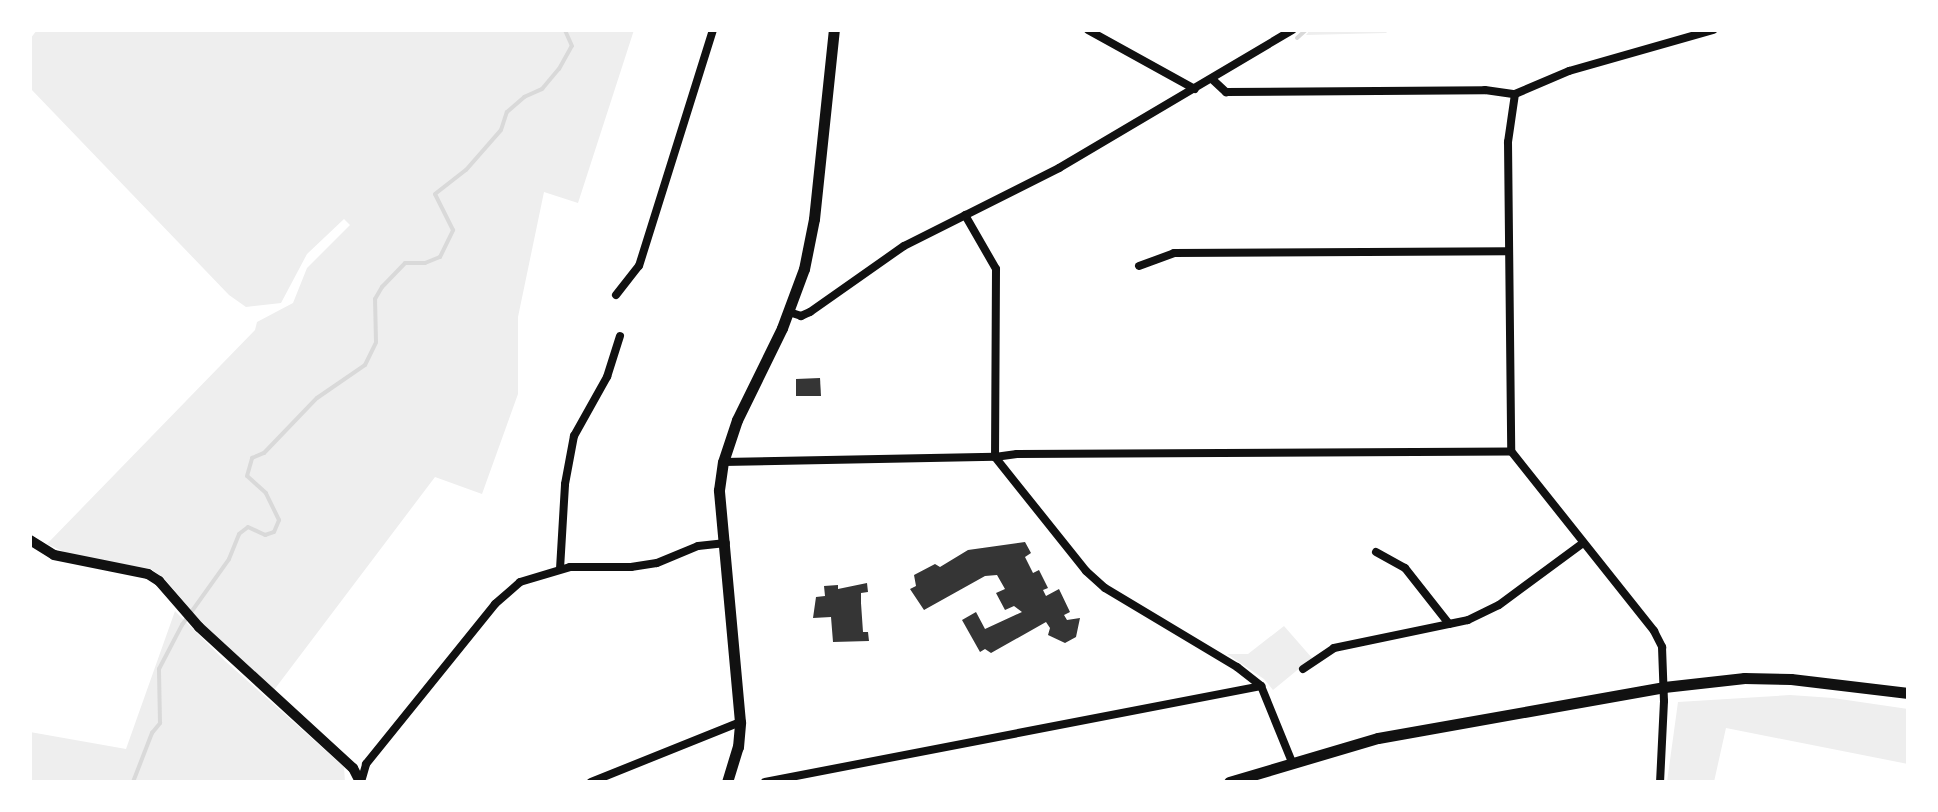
<!DOCTYPE html>
<html>
<head>
<meta charset="utf-8">
<style>
  body { margin:0 }
  #map { position:relative; width:1938px; height:812px; overflow:hidden; background:#fff; font-family:"Varela Round",sans-serif }
  div>[style] { position:absolute }
  .green>* { inset:0; background:#eee }
  .stream>* { height:4px; margin:-2px; padding:0 2px; transform-origin:2px; border-radius:2px; background:#d9d9d9 }
  .building>* { inset:0; background:#353535 }
  .minor>* { height:8px; margin:-4px; padding:0 4px; transform-origin:4px; border-radius:4px; background:#111 }
  .tertiary>* { height:10px; margin:-5px; padding:0 5px; transform-origin:5px; border-radius:5px; background:#111 }
  .secondary>* { height:11px; margin:-5.5px; padding:0 5.5px; transform-origin:5.5px; border-radius:5.5px; background:#111 }
  span { translate:-50% -50%; white-space:nowrap; text-align:center; line-height:1.15; -webkit-text-stroke:6px #fff; paint-order:stroke }
  .frame { position:absolute; inset:0; border:32px solid #fff; pointer-events:none }
</style>
</head>
<body>
<div id="map">
  <div class="green">
    <div style="clip-path:polygon(37px 30px,634px 30px,578px 203px,544px 192px,518px 317px,518px 394px,482px 494px,435px 477px,274px 690px,201px 622px,164px 578px,151px 569px,71px 555px,47px 544px,255px 330px,257px 322px,293px 303px,307px 268px,350px 225px,344px 219px,307px 254px,281px 303px,246px 307px,229px 295px,30px 88px,30px 39px)"></div>
    <div style="clip-path:polygon(1310px 30px,1389px 30px,1386px 33px,1306px 35px)"></div>
    <div style="clip-path:polygon(175px 611px,225px 661px,344px 767px,345px 782px,30px 782px,30px 732px,126px 749px)"></div>
    <div style="clip-path:polygon(1284px 626px,1312px 658px,1273px 690px,1264px 679px,1227px 654px,1248px 654px)"></div>
    <div style="clip-path:polygon(1790px 695px,1833px 698px,1908px 709px,1908px 764px,1726px 728px,1714px 782px,1667px 782px,1678px 702px)"></div>
  </div>
  <div class="stream">
    <div style="left:1297px;top:38px;width:12px;rotate:-42deg"></div>
    <div style="left:133px;top:782px;width:53px;rotate:-68.8deg"></div>
    <div style="left:152px;top:733px;width:13px;rotate:-51deg"></div>
    <div style="left:160px;top:723px;width:54px;rotate:-91.1deg"></div>
    <div style="left:159px;top:669px;width:50px;rotate:-62.4deg"></div>
    <div style="left:182px;top:625px;width:81px;rotate:-54.5deg"></div>
    <div style="left:229px;top:559px;width:27px;rotate:-68deg"></div>
    <div style="left:239px;top:534px;width:11px;rotate:-38deg"></div>
    <div style="left:248px;top:527px;width:19px;rotate:25deg"></div>
    <div style="left:265px;top:535px;width:9px;rotate:-18deg"></div>
    <div style="left:274px;top:532px;width:13px;rotate:-67deg"></div>
    <div style="left:279px;top:520px;width:30px;rotate:-116deg"></div>
    <div style="left:266px;top:493px;width:25px;rotate:-138deg"></div>
    <div style="left:247px;top:476px;width:19px;rotate:-74deg"></div>
    <div style="left:252px;top:458px;width:13px;rotate:-23deg"></div>
    <div style="left:264px;top:453px;width:76px;rotate:-46.1deg"></div>
    <div style="left:317px;top:398px;width:58px;rotate:-34.5deg"></div>
    <div style="left:365px;top:365px;width:25px;rotate:-64deg"></div>
    <div style="left:376px;top:342px;width:43px;rotate:-91.3deg"></div>
    <div style="left:375px;top:299px;width:14px;rotate:-60deg"></div>
    <div style="left:382px;top:287px;width:33px;rotate:-46deg"></div>
    <div style="left:405px;top:263px;width:20px"></div>
    <div style="left:425px;top:263px;width:16px;rotate:-22deg"></div>
    <div style="left:440px;top:257px;width:30px;rotate:-64deg"></div>
    <div style="left:453px;top:230px;width:40px;rotate:-116.6deg"></div>
    <div style="left:435px;top:194px;width:39px;rotate:-38deg"></div>
    <div style="left:466px;top:170px;width:53px;rotate:-48.8deg"></div>
    <div style="left:501px;top:130px;width:19px;rotate:-72deg"></div>
    <div style="left:507px;top:112px;width:23px;rotate:-41deg"></div>
    <div style="left:524px;top:97px;width:20px;rotate:-24deg"></div>
    <div style="left:542px;top:89px;width:26px;rotate:-50deg"></div>
    <div style="left:559px;top:69px;width:26px;rotate:-61deg"></div>
    <div style="left:572px;top:46px;width:17px;rotate:-114deg"></div>
  </div>
  <div class="building">
    <div style="clip-path:polygon(820px 378px,821px 396px,796px 396px,796px 379px)"></div>
    <div style="clip-path:polygon(1025px 542px,1031px 553px,1025px 557px,1033px 573px,1039px 570px,1048px 588px,1043px 590px,1046px 596px,1059px 589px,1070px 612px,1064px 615px,1067px 620px,1080px 618px,1076px 637px,1065px 643px,1048px 635px,1050px 628px,1046px 622px,991px 653px,985px 649px,980px 652px,962px 620px,976px 612px,985px 629px,1022px 612px,1014px 606px,1005px 610px,996px 593px,1005px 589px,997px 575px,985px 576px,924px 610px,910px 589px,916px 586px,914px 575px,935px 564px,940px 567px,968px 550px)"></div>
    <div style="clip-path:polygon(867px 583px,868px 592px,861px 593px,861px 603px,863px 632px,868px 632px,869px 641px,833px 642px,831px 617px,813px 618px,816px 597px,825px 596px,824px 586px,838px 585px,838px 589px)"></div>
  </div>
  <div class="minor">
    <div style="left:1088px;top:30px;width:122px;rotate:28.9deg"></div>
    <div style="left:1213px;top:80px;width:18px;rotate:43deg"></div>
    <div style="left:1226px;top:92px;width:259px;rotate:-0.4deg"></div>
    <div style="left:1485px;top:90px;width:30px;rotate:8deg"></div>
    <div style="left:1515px;top:94px;width:59px;rotate:-23.1deg"></div>
    <div style="left:1569px;top:71px;width:150px;rotate:-15.9deg"></div>
    <div style="left:1515px;top:94px;width:49px;rotate:98.3deg"></div>
    <div style="left:1508px;top:142px;width:309px;rotate:89.4deg"></div>
    <div style="left:1511px;top:451px;width:230px;rotate:51.5deg"></div>
    <div style="left:1654px;top:631px;width:18px;rotate:63deg"></div>
    <div style="left:1662px;top:647px;width:54px;rotate:87.9deg"></div>
    <div style="left:1664px;top:701px;width:81px;rotate:92.8deg"></div>
    <div style="left:965px;top:215px;width:62px;rotate:60.1deg"></div>
    <div style="left:996px;top:269px;width:188px;rotate:90.3deg"></div>
    <div style="left:1139px;top:266px;width:37px;rotate:-20deg"></div>
    <div style="left:1174px;top:253px;width:334px;rotate:-0.3deg"></div>
    <div style="left:616px;top:295px;width:37px;rotate:-52deg"></div>
    <div style="left:639px;top:266px;width:247px;rotate:-72.6deg"></div>
    <div style="left:789px;top:312px;width:13px;rotate:18deg"></div>
    <div style="left:801px;top:316px;width:10px;rotate:-24deg"></div>
    <div style="left:810px;top:312px;width:115px;rotate:-35.1deg"></div>
    <div style="left:904px;top:246px;width:174px;rotate:-26.7deg"></div>
    <div style="left:1059px;top:168px;width:271px;rotate:-30.6deg"></div>
    <div style="left:995px;top:457px;width:146px;rotate:51.4deg"></div>
    <div style="left:1086px;top:571px;width:25px;rotate:42deg"></div>
    <div style="left:1105px;top:588px;width:154px;rotate:30.9deg"></div>
    <div style="left:1237px;top:667px;width:31px;rotate:38deg"></div>
    <div style="left:1261px;top:686px;width:82px;rotate:67.8deg"></div>
    <div style="left:723px;top:462px;width:272px;rotate:-1.1deg"></div>
    <div style="left:995px;top:457px;width:22px;rotate:-8deg"></div>
    <div style="left:1017px;top:454px;width:494px;rotate:-0.3deg"></div>
    <div style="left:1376px;top:552px;width:33px;rotate:29deg"></div>
    <div style="left:1405px;top:568px;width:71px;rotate:51.8deg"></div>
    <div style="left:1449px;top:624px;width:19px;rotate:-12deg"></div>
    <div style="left:1468px;top:620px;width:34px;rotate:-26deg"></div>
    <div style="left:1499px;top:605px;width:104px;rotate:-36.4deg"></div>
    <div style="left:560px;top:569px;width:85px;rotate:-86.6deg"></div>
    <div style="left:565px;top:484px;width:49px;rotate:-79.4deg"></div>
    <div style="left:574px;top:436px;width:68px;rotate:-60.8deg"></div>
    <div style="left:607px;top:377px;width:43px;rotate:-72.4deg"></div>
    <div style="left:1303px;top:669px;width:37px;rotate:-34deg"></div>
    <div style="left:1334px;top:648px;width:117px;rotate:-11.8deg"></div>
    <div style="left:361px;top:782px;width:19px;rotate:-74deg"></div>
    <div style="left:366px;top:764px;width:206px;rotate:-51.1deg"></div>
    <div style="left:495px;top:604px;width:33px;rotate:-41deg"></div>
    <div style="left:520px;top:582px;width:52px;rotate:-16.7deg"></div>
    <div style="left:570px;top:567px;width:61px"></div>
    <div style="left:631px;top:567px;width:26px;rotate:-9deg"></div>
    <div style="left:657px;top:563px;width:44px;rotate:-22.5deg"></div>
    <div style="left:698px;top:546px;width:28px;rotate:-6deg"></div>
    <div style="left:591px;top:782px;width:161px;rotate:-21.9deg"></div>
    <div style="left:765px;top:782px;width:505px;rotate:-10.95deg"></div>
  </div>
  <div class="tertiary">
    <div style="left:30px;top:540px;width:28px;rotate:32deg"></div>
    <div style="left:54px;top:555px;width:96px;rotate:11.4deg"></div>
    <div style="left:148px;top:574px;width:13px;rotate:32deg"></div>
    <div style="left:159px;top:581px;width:61px;rotate:49deg"></div>
    <div style="left:199px;top:627px;width:209px;rotate:42.5deg"></div>
    <div style="left:353px;top:768px;width:16px;rotate:63deg"></div>
  </div>
  <div class="secondary">
    <div style="left:727px;top:782px;width:37px;rotate:-73deg"></div>
    <div style="left:738px;top:747px;width:25px;rotate:-85deg"></div>
    <div style="left:740px;top:722px;width:233px;rotate:-95.2deg"></div>
    <div style="left:719px;top:490px;width:28px;rotate:-82deg"></div>
    <div style="left:723px;top:462px;width:44px;rotate:-71.6deg"></div>
    <div style="left:737px;top:420px;width:102px;rotate:-63.9deg"></div>
    <div style="left:782px;top:328px;width:63px;rotate:-69.6deg"></div>
    <div style="left:804px;top:269px;width:51px;rotate:-78.7deg"></div>
    <div style="left:814px;top:219px;width:190px;rotate:-84deg"></div>
    <div style="left:1229px;top:782px;width:155px;rotate:-16.5deg"></div>
    <div style="left:1378px;top:738px;width:291px;rotate:-10.1deg"></div>
    <div style="left:1664px;top:687px;width:81px;rotate:-6.4deg"></div>
    <div style="left:1744px;top:678px;width:47px;rotate:1.2deg"></div>
    <div style="left:1791px;top:679px;width:118px;rotate:6.8deg"></div>
  </div>
  <div class="frame"></div>
</div>
</body>
</html>
